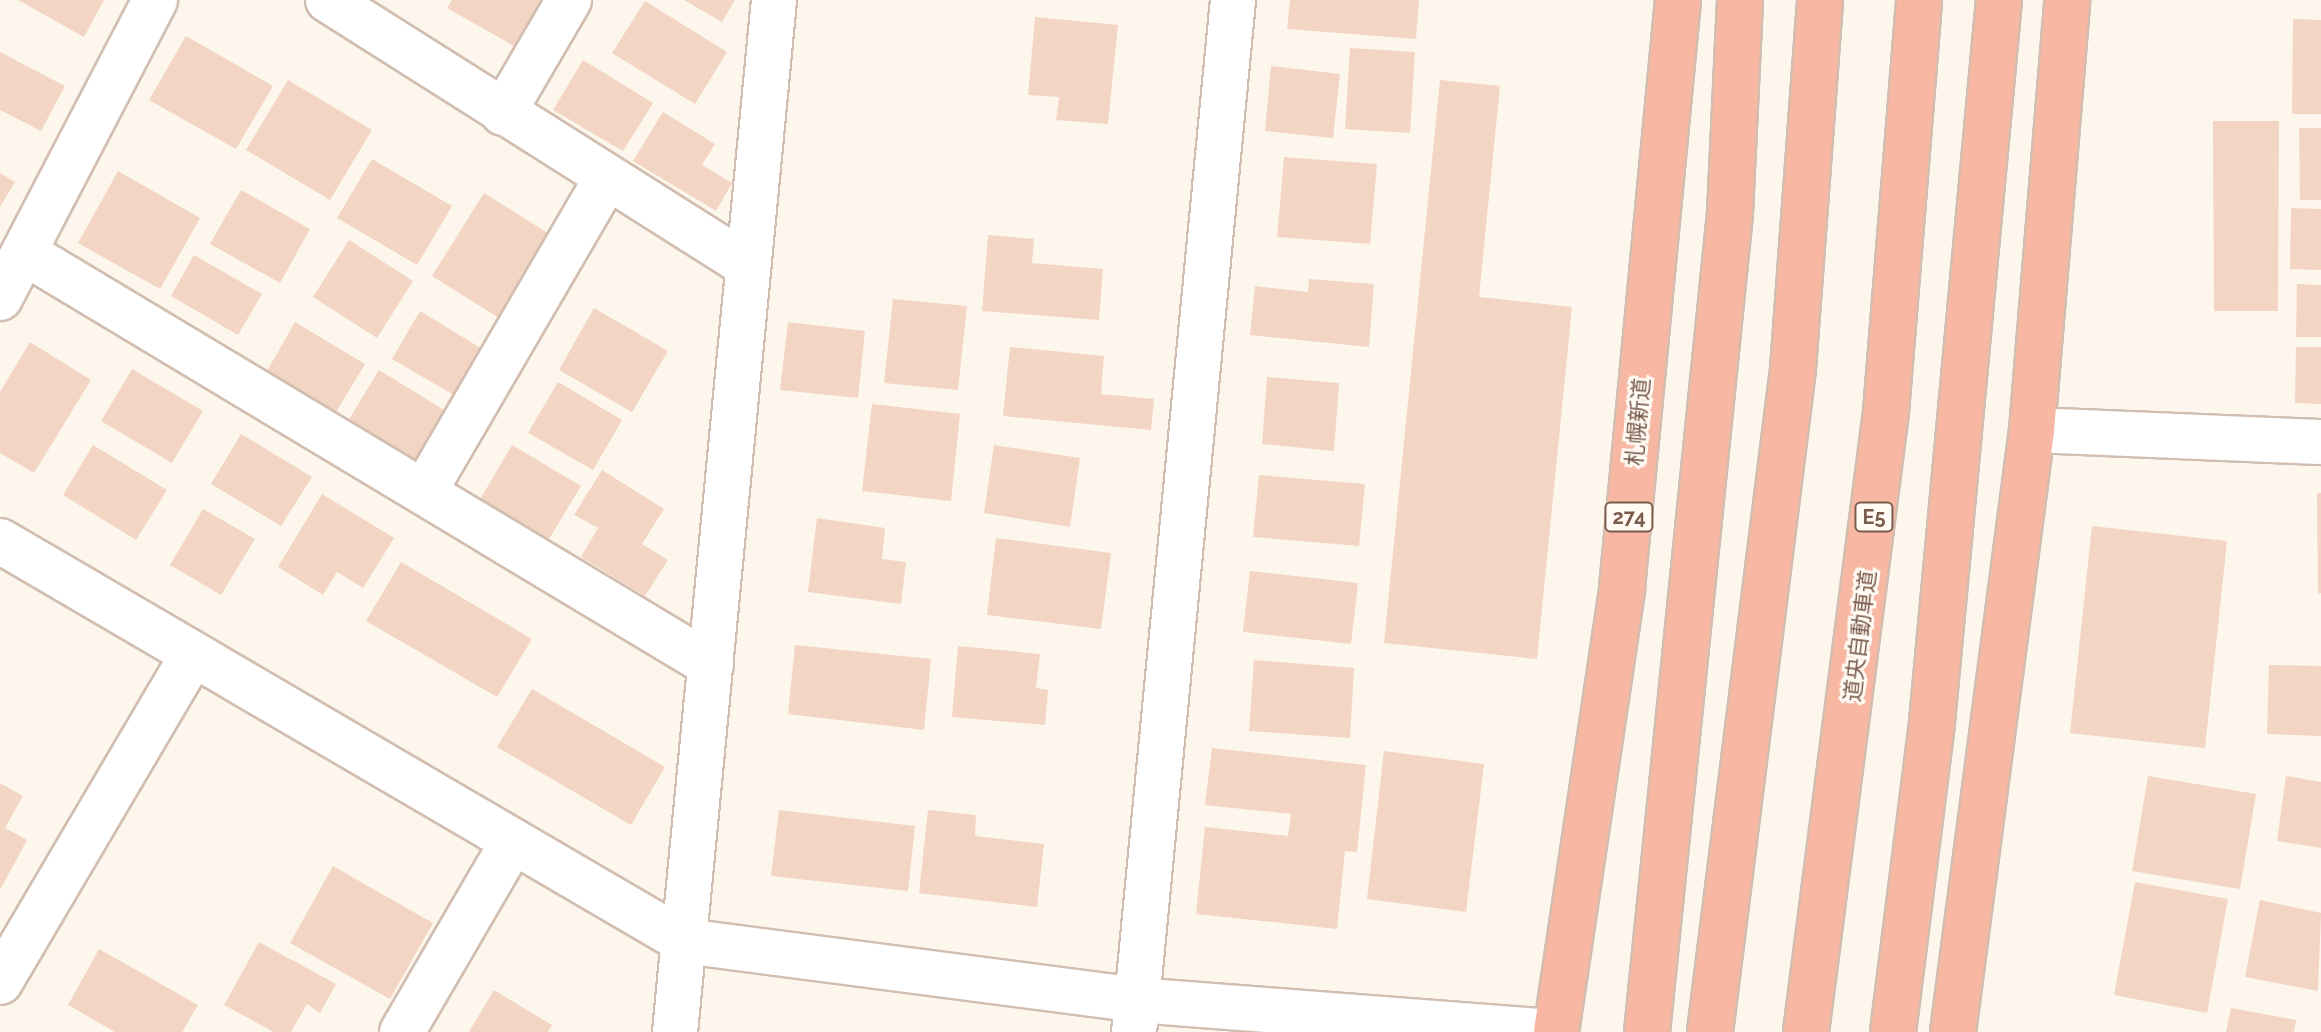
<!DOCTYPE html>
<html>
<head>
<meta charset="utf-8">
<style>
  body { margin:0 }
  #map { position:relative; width:2321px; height:1032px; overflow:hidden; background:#fdf6ec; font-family:Raleway,"Noto Sans JP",sans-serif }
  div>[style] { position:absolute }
  .building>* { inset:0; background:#f3d5c3 }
  .roads { filter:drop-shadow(2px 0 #d1beb0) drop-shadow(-2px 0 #d1beb0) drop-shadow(0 2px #d1beb0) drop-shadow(0 -2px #d1beb0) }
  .street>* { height:44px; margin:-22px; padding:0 22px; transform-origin:22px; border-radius:22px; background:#fff }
  .highway>* { height:44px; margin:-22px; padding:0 22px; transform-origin:22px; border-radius:22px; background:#f7b7a3 }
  span { translate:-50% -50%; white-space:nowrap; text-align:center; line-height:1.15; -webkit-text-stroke:6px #fffaf3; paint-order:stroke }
  .shield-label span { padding:2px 6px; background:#fffaf3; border:2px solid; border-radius:6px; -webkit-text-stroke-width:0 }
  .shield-label { font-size:20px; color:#7a5c4d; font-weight:700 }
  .street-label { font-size:22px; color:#7a5c4d }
</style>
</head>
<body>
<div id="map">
  <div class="building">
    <div style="clip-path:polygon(18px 0,104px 0,84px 37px)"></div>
    <div style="clip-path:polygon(452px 0,542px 0,556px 8px,528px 54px,447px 8px)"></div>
    <div style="clip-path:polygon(684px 0,735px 0,722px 22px)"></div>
    <div style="clip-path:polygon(1290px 0,1419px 0,1416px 39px,1287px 29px)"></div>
    <div style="clip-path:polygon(645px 1px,727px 52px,695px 104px,612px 53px)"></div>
    <div style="clip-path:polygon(1035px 17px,1118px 25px,1108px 124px,1056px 120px,1059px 97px,1028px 95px)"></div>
    <div style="clip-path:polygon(2293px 19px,2321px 20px,2321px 114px,2292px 114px)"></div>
    <div style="clip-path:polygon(186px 36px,273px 86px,236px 149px,149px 100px)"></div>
    <div style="clip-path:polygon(1350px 48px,1415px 52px,1410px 133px,1345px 129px)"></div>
    <div style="clip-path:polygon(0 52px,65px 86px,41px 131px,0 110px)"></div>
    <div style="clip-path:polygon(583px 60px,653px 103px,623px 151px,553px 110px)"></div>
    <div style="clip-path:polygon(1271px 66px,1340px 74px,1333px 138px,1265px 131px)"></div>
    <div style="clip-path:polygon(288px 80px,372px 130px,330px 200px,246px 150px)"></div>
    <div style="clip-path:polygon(1440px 80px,1500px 86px,1479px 297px,1572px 307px,1537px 659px,1384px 643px)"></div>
    <div style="clip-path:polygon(663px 112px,715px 144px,702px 165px,732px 183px,716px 211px,633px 161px)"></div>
    <div style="clip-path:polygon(2213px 121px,2279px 121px,2278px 311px,2214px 311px)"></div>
    <div style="clip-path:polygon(2299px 128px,2321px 128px,2321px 200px,2300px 200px)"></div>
    <div style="clip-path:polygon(1284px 157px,1377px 164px,1370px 244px,1277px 237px)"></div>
    <div style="clip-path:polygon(372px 159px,452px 206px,417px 265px,337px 218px)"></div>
    <div style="clip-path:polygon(118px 171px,200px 218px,160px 289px,78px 243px)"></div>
    <div style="clip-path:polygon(0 173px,15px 182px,0 207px)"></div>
    <div style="clip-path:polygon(241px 190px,310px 229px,280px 283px,210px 244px)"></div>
    <div style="clip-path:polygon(484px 193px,551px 235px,499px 318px,432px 276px)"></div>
    <div style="clip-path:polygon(2291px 208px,2321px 209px,2321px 270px,2290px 269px)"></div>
    <div style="clip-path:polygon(988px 235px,1034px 239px,1032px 263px,1103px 269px,1099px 320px,982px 311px)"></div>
    <div style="clip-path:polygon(349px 240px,413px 281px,377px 338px,313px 297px)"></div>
    <div style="clip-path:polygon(194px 255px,262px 294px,238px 335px,171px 296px)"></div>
    <div style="clip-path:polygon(1309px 279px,1374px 284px,1369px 347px,1250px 335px,1255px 286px,1308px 292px)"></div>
    <div style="clip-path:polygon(2297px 284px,2321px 285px,2321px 337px,2296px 337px)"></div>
    <div style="clip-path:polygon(893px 299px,967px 306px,958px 390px,884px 383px)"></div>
    <div style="clip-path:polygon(594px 308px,668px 351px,632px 412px,559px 370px)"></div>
    <div style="clip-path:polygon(420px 311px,492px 355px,464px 401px,392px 359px)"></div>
    <div style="clip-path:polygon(295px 322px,365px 364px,336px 412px,267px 371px)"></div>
    <div style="clip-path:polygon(788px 322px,865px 331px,858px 398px,780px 390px)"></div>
    <div style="clip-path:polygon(30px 342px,91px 380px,34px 473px,0 453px,0 392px)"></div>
    <div style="clip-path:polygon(1010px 347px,1104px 356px,1101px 394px,1154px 399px,1151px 430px,1003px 416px)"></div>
    <div style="clip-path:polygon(2296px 347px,2321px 347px,2321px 404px,2295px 403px)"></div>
    <div style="clip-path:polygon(132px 369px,203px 411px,172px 463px,101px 421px)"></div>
    <div style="clip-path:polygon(379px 370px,449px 413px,418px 464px,348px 421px)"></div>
    <div style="clip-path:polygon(1267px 377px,1339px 383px,1334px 451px,1262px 444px)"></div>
    <div style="clip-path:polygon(558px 382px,622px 420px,593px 470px,528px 433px)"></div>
    <div style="clip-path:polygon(872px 404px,960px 414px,951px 501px,862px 491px)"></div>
    <div style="clip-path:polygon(241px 434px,312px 477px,281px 526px,211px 484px)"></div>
    <div style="clip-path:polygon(93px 445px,167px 490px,136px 540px,63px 495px)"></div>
    <div style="clip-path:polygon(512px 445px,581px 486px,543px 549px,475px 508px)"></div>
    <div style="clip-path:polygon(994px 445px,1080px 458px,1070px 527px,984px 513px)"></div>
    <div style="clip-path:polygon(602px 470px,664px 509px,642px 544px,668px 560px,645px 596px,581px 557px,598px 528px,574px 515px)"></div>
    <div style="clip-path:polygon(1259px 475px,1365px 484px,1359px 546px,1253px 537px)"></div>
    <div style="clip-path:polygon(2317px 493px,2321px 493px,2321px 593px,2318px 593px)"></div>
    <div style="clip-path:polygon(322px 494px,394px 538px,363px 588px,337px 572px,323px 595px,278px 567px)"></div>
    <div style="clip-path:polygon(203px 509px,255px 539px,221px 595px,170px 565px)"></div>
    <div style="clip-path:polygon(817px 518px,885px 528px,882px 559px,906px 562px,901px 604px,808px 592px)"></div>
    <div style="clip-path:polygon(2092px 526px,2227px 541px,2205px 748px,2070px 733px)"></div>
    <div style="clip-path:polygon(996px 538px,1111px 553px,1101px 629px,987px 615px)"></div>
    <div style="clip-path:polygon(401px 562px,532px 639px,497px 697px,366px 621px)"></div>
    <div style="clip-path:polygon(1250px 571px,1358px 583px,1351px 644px,1243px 632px)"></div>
    <div style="clip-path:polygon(795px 645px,931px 659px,924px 730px,788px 714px)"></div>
    <div style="clip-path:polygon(958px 646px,1040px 654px,1036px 688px,1048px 690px,1045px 725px,952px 717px)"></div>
    <div style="clip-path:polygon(1254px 660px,1354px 668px,1350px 738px,1249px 731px)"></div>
    <div style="clip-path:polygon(2269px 665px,2321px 666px,2321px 736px,2267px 734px)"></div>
    <div style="clip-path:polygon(532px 689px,665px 767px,631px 825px,497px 747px)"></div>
    <div style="clip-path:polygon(1212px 748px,1366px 765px,1357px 852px,1345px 851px,1337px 929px,1196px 914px,1205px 827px,1288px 836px,1291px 814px,1205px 805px)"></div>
    <div style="clip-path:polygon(1384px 751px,1484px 764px,1466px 912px,1367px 899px)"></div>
    <div style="clip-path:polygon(2148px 776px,2256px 794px,2240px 889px,2132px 871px)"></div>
    <div style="clip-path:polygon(2286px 776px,2321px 782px,2321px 848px,2277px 841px)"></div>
    <div style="clip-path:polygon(0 783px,23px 796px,5px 828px,27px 840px,0 890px)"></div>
    <div style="clip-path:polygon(779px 810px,915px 826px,908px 891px,771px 876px)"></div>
    <div style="clip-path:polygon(928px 810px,976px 815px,975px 836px,1044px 844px,1037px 907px,919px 893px)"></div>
    <div style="clip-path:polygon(333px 866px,433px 923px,390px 999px,290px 943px)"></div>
    <div style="clip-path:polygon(2135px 882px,2228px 899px,2207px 1013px,2114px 995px)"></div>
    <div style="clip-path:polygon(2260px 900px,2321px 913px,2318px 991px,2245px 977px)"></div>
    <div style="clip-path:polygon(259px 942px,336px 984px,320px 1013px,307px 1004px,291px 1032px,274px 1032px,224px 1005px)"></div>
    <div style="clip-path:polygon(99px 949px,198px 1005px,182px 1032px,115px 1032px,68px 1005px)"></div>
    <div style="clip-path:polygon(494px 990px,552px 1025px,548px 1032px,469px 1032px)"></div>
    <div style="clip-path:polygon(2231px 1008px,2296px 1020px,2294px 1032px,2226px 1032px)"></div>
  </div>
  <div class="roads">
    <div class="street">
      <div style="left:328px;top:0;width:496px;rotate:32.3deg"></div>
      <div style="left:503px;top:113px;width:131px;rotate:-59.7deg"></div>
      <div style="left:25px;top:253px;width:800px;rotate:30.99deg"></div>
      <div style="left:0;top:298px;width:336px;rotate:-62.5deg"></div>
      <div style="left:2032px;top:430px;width:289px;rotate:2.4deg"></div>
      <div style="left:424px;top:492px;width:364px;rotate:-59.8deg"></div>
      <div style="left:0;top:541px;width:792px;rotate:30.32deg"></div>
      <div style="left:684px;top:941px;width:457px;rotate:7.4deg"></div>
      <div style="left:1137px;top:1000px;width:414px;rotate:4.4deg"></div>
      <div style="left:0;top:982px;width:380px;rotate:-59.5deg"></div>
      <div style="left:402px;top:1032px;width:219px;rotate:-59.8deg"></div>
      <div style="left:675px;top:1032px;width:1037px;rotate:-84.52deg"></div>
      <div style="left:1134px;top:1032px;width:1037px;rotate:-84.52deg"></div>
    </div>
    <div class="highway">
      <div style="left:1556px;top:1032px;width:449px;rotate:-81.5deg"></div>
      <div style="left:1622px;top:588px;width:591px;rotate:-84.56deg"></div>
      <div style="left:1647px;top:1032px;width:823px;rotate:-84.21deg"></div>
      <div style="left:1730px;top:213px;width:213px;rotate:-87.3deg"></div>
      <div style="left:1710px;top:1032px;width:668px;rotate:-82.86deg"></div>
      <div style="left:1793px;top:369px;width:370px;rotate:-85.8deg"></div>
      <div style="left:1806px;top:1032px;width:625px;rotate:-82.65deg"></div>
      <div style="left:1886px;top:412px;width:413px;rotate:-85.4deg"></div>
      <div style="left:1893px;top:1032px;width:312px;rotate:-82.8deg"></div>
      <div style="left:1932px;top:722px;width:725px;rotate:-84.7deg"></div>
      <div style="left:1953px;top:1032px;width:607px;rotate:-82.52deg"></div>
      <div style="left:2032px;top:430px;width:431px;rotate:-85.3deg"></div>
    </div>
  </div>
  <div class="shield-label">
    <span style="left:1629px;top:517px">274</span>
    <span style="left:1874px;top:517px">E5</span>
  </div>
  <div class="street-label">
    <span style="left:1638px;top:422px;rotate:-85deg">札幌新道</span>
    <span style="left:1860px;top:636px;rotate:-83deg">道央自動車道</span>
  </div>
</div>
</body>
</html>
